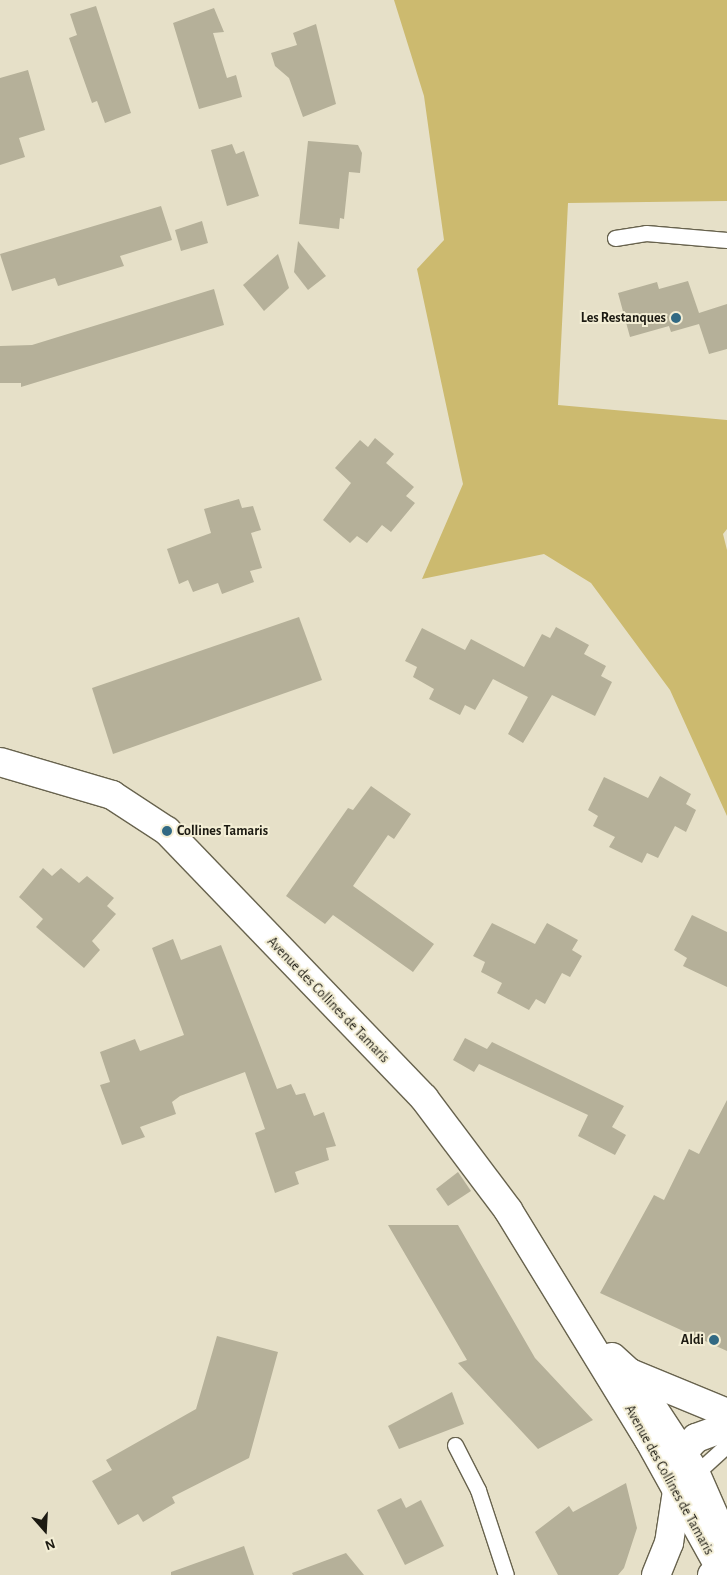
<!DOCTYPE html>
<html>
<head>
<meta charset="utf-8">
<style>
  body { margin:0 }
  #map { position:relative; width:727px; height:1575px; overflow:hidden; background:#e6e0c8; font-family:"Alegreya Sans",sans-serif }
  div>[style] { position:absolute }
  .green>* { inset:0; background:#ccba6f }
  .building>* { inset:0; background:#b5b099 }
  .roads { filter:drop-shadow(1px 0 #68634e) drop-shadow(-1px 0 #68634e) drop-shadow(0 1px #68634e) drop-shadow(0 -1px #68634e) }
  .lane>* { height:15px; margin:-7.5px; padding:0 7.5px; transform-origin:7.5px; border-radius:7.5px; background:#fff }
  .street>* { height:28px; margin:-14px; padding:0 14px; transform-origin:14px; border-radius:14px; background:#fff }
  .secondary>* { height:28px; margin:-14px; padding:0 14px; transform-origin:14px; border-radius:14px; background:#fff }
  .dots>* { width:14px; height:14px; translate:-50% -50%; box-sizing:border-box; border:2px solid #f3eed5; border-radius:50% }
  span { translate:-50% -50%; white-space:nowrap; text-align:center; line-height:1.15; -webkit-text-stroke:4px #f3eed5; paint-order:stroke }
  .poi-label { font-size:14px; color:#1c1a12; font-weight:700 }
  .right { translate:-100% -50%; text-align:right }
  .left { translate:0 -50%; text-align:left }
  .street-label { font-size:14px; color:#1c1a12 }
  .north { position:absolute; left:20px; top:1505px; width:50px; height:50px; -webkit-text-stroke:4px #f3eed5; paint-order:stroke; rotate:161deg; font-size:14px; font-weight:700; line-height:20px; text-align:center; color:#1c1a12 }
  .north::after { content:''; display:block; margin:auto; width:18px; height:22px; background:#1c1a12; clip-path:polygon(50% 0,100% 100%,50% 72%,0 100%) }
</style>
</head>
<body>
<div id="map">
  <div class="green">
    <div style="clip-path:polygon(394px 0,727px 0,727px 201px,568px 203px,558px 405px,727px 420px,727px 529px,723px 534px,727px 550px,727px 816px,670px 690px,591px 583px,544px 554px,422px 579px,463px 484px,417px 269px,444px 240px,424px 96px)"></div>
  </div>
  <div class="building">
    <div style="clip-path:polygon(96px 6px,131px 113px,105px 123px,97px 101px,92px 103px,69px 38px,77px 35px,70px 14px)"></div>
    <div style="clip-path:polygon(214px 8px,224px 32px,213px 33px,227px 78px,236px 75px,242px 97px,199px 109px,173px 23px)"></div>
    <div style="clip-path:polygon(316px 24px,336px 104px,303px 117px,289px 78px,275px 66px,271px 53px,297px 45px,293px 33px)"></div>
    <div style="clip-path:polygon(28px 70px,45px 130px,19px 138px,25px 157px,0 165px,0 78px)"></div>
    <div style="clip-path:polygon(308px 141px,358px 145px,362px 153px,360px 173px,349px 172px,344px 219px,340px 218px,339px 229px,299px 224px)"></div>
    <div style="clip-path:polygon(232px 144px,236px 154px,244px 151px,259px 196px,227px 206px,211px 150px)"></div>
    <div style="clip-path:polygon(161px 206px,172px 240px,120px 256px,124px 266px,58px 286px,55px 278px,12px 291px,0 254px)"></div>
    <div style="clip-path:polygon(202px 221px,208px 243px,181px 251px,175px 230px)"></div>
    <div style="clip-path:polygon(298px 241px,326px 276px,308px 290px,294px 272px)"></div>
    <div style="clip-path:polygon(278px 254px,289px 288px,264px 311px,243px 285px)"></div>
    <div style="clip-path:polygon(688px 281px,699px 313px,727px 304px,727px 349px,709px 354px,699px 324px,671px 332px,669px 326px,630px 337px,618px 293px,657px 282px,659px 289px)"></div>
    <div style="clip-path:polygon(214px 289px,224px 325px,21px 387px,21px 383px,0 383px,0 346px,32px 345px)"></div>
    <div style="clip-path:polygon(375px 438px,394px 454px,386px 463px,414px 487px,406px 496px,415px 503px,391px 532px,382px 525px,367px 543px,357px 536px,350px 543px,323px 520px,351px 483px,335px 468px,360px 440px,368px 447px)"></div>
    <div style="clip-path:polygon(239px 499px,242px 508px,253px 506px,261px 530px,251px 533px,262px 568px,250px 571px,254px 582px,222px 594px,218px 583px,193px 592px,188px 580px,179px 584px,167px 549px,211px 533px,204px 509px)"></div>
    <div style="clip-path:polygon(299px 617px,322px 680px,113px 754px,92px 688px)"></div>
    <div style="clip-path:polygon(556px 627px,589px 645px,584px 654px,606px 666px,601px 676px,612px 682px,595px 716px,552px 695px,523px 743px,508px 734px,528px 697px,493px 679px,475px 710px,465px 705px,460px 715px,429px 699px,434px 689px,413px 677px,417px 667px,405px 661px,422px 628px,465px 650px,471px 639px,524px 667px,542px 634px,550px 638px)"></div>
    <div style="clip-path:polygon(660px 776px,691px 794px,686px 804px,696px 810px,686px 832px,675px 826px,658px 858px,647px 853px,642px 863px,609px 847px,615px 837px,593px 826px,598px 816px,588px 810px,604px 777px,648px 798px)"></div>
    <div style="clip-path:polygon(371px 786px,411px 814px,394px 839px,388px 835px,353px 886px,434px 944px,413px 972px,333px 915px,325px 924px,286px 896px,348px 808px,353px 810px)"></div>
    <div style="clip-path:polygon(43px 868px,52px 876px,61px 868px,79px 883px,87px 876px,114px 898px,107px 906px,116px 914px,92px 941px,100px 950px,84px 968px,36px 927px,43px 919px,19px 897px)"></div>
    <div style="clip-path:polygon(692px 915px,727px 932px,727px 987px,683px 966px,687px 958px,674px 950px)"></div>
    <div style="clip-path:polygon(492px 923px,535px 944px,547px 923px,578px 940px,572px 950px,582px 956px,570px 977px,562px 973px,545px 1004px,536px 999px,529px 1010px,497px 993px,502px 983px,481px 972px,485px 962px,473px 956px)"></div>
    <div style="clip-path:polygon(173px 939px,181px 960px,221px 945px,277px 1089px,291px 1084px,296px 1095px,305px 1093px,314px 1116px,324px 1112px,336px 1146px,326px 1148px,329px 1160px,295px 1172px,299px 1184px,275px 1193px,255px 1133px,265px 1129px,245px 1072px,180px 1096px,172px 1102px,176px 1114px,140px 1127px,145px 1137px,122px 1145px,100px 1085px,110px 1082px,100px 1052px,135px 1039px,140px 1051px,184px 1035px,152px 948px)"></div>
    <div style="clip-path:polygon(465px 1038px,487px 1049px,492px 1042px,624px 1106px,612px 1127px,626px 1135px,615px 1155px,578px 1136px,588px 1115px,479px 1064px,474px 1072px,453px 1060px)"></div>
    <div style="clip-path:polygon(727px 1100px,727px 1351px,600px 1293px,654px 1195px,664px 1200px,689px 1149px,699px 1154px)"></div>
    <div style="clip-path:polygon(458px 1172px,471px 1191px,448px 1206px,436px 1189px)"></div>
    <div style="clip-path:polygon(388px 1225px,458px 1225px,535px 1358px,593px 1420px,538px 1449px,458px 1363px,467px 1360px)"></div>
    <div style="clip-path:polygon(217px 1336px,278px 1352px,249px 1458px,172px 1497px,175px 1503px,143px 1522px,138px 1514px,118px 1525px,92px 1481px,112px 1470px,106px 1460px,196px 1409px)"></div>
    <div style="clip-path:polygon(452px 1392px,464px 1424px,399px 1449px,388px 1426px)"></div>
    <div style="clip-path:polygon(626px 1483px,637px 1528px,624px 1568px,618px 1575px,558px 1575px,535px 1532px,569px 1506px,573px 1512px)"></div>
    <div style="clip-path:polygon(401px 1498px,406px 1508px,421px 1500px,444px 1546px,405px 1565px,377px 1510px)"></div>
    <div style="clip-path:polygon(244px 1546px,254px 1575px,171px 1575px,171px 1572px)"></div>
    <div style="clip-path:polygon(346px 1553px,364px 1575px,293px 1575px,292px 1573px)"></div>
  </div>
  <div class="roads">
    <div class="lane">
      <div style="left:615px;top:238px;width:31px;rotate:-9deg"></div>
      <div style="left:646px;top:233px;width:81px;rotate:4.9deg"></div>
      <div style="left:455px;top:1445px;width:51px;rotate:62.9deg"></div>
      <div style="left:478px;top:1490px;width:89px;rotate:71.8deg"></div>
      <div style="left:692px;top:1477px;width:47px;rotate:-42.4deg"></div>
    </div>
    <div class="street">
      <div style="left:0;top:762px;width:117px;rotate:16.4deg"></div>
      <div style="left:112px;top:795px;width:66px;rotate:33.2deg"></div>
      <div style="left:167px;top:831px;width:371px;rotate:46.1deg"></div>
      <div style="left:424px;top:1098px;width:140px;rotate:53.1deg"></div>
      <div style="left:508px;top:1210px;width:270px;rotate:58.5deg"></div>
      <div style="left:649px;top:1440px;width:149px;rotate:61deg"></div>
      <div style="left:612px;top:1357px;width:24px;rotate:42deg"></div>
      <div style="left:630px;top:1373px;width:118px;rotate:56.7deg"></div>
      <div style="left:695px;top:1472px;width:55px;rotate:66.3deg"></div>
      <div style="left:717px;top:1522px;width:44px;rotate:86.1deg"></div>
      <div style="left:630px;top:1373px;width:105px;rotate:22.4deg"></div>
    </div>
    <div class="secondary">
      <div style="left:656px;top:1575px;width:35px;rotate:-68deg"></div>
      <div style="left:669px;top:1543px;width:92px;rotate:-81.3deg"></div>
      <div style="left:683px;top:1452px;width:19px;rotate:-47deg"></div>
      <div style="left:696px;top:1438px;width:33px;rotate:-20deg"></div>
      <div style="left:712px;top:1575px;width:16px;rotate:-22deg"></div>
    </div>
  </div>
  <div class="dots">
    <div style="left:676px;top:318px;background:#316983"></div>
    <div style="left:167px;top:831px;background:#316983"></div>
    <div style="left:714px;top:1340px;background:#316983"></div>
  </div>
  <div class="poi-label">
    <span class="right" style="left:666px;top:318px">Les Restanques</span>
    <span class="left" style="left:177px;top:831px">Collines Tamaris</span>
    <span class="right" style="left:704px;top:1340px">Aldi</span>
  </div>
  <div class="street-label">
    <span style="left:328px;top:1000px;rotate:46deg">Avenue des Collines de Tamaris</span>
    <span style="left:669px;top:1480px;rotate:61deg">Avenue des Collines de Tamaris</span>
  </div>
  <div class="north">N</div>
</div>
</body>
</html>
